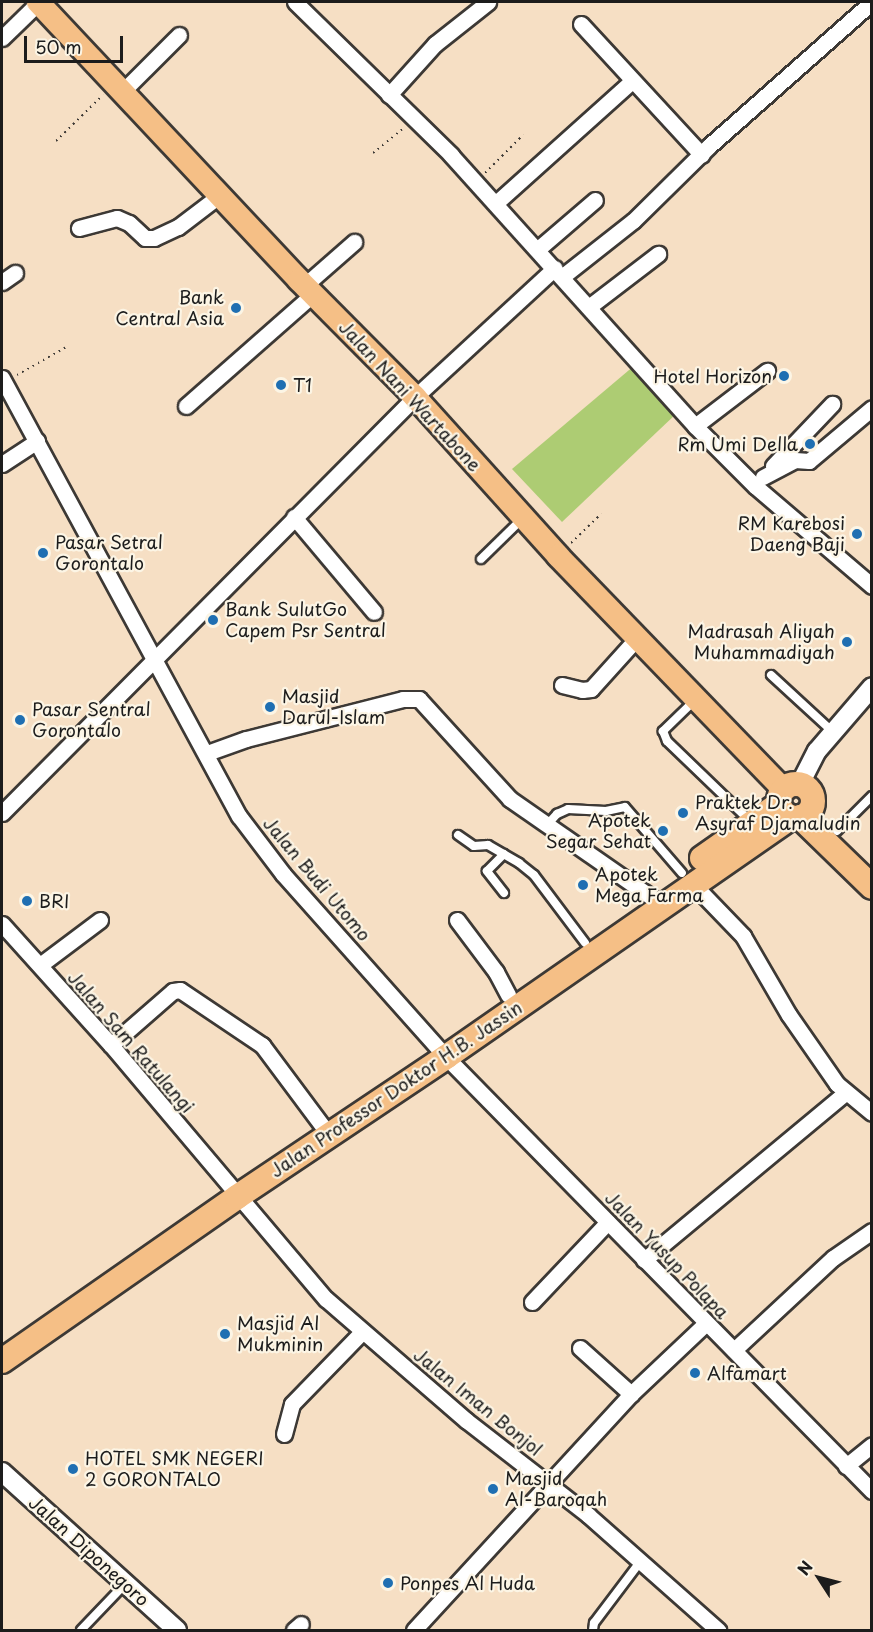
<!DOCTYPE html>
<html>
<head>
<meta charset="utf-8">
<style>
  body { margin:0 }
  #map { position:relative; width:873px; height:1632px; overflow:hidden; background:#f6dfc4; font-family:"Playpen Sans",sans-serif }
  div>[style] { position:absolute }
  .green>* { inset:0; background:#adcc73 }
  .path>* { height:2px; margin-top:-1px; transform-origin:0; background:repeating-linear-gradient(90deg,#3d3935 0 1.5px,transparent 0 6px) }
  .roads { filter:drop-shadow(2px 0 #3d3935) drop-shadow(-2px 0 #3d3935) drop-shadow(0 2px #3d3935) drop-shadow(0 -2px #3d3935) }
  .service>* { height:8px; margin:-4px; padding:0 4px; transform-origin:4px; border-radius:4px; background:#fff }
  .minor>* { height:15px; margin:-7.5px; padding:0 7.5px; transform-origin:7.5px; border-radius:7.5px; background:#fff }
  .tertiary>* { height:18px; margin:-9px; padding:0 9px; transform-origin:9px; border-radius:9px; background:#fff }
  .primary>* { height:22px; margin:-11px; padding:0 11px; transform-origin:11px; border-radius:11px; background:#f5bf86 }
  .trunk>* { height:24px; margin:-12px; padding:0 12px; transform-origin:12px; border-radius:12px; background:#f5bf86 }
  .trunk>.ring { margin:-12px; padding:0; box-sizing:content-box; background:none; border:24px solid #f5bf86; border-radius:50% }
  .dots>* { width:16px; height:16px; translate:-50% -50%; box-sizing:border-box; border:3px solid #fcf5e5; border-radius:50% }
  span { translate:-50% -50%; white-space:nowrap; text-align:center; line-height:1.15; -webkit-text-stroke:4.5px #fcf5e5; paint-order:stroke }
  .poi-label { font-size:18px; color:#1c1c1c }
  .right { translate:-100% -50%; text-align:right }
  .left { translate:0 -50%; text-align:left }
  .street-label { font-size:18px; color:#1c1c1c }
  .frame { position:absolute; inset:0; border:3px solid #1c1c1c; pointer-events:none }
  .north { position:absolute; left:789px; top:1548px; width:60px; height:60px; -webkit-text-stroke:4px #fcf5e5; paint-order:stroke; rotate:306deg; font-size:16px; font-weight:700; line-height:24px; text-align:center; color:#1c1c1c }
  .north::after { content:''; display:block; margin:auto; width:21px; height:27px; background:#1c1c1c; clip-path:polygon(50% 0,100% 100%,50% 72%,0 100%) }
  .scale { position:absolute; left:24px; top:36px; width:99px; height:27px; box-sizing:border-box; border:3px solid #1c1c1c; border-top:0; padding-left:8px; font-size:18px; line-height:21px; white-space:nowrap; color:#1c1c1c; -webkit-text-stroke:4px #fcf5e5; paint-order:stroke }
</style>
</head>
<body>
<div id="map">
  <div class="green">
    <div style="clip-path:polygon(635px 365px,677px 413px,562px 522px,512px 469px)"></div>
  </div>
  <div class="path">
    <div style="left:56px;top:141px;width:66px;rotate:-44.4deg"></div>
    <div style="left:373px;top:153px;width:38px;rotate:-39deg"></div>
    <div style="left:485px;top:173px;width:54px;rotate:-45deg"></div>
    <div style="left:17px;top:375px;width:59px;rotate:-29.6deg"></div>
    <div style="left:571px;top:543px;width:42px;rotate:-44deg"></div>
  </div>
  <div class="roads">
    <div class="service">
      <div style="left:481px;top:559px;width:57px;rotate:-44.3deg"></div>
      <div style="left:771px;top:675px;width:84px;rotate:42.6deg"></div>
      <div style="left:695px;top:700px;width:45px;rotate:135.9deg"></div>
      <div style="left:663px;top:731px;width:11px;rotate:68deg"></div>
      <div style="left:667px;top:741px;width:114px;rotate:43.9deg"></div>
      <div style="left:547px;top:825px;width:15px;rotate:-48deg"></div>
      <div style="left:557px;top:814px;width:12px;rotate:-24deg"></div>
      <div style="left:568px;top:809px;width:38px;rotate:3deg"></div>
      <div style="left:606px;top:811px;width:19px;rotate:-12deg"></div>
      <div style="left:625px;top:807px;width:87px;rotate:49.2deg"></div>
      <div style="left:837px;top:831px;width:49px;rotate:-45deg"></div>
      <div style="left:458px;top:835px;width:19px;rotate:35deg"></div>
      <div style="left:474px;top:846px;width:14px;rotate:-4deg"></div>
      <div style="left:488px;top:845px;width:36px;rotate:30deg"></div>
      <div style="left:519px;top:863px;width:19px;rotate:39deg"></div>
      <div style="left:534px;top:875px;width:85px;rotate:53.1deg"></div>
      <div style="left:504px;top:893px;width:28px;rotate:-128deg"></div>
      <div style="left:487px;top:871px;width:24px;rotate:-45deg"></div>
      <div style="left:81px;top:1630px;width:64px;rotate:-46.3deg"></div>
      <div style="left:593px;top:1630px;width:7px;rotate:-82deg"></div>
      <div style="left:594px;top:1623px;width:76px;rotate:-53deg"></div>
    </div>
    <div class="minor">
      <div style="left:295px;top:2px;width:219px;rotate:44.4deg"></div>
      <div style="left:451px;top:155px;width:365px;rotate:48deg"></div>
      <div style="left:695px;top:426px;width:85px;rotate:45deg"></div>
      <div style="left:755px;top:486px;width:154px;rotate:40.5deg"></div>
      <div style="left:581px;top:24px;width:178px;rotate:47.3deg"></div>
      <div style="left:2px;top:38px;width:52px;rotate:-44.2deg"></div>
      <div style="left:121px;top:93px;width:82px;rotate:-45deg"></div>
      <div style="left:389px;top:95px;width:69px;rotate:-48deg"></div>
      <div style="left:435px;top:44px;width:68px;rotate:-38.4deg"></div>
      <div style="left:496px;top:203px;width:183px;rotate:-41.9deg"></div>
      <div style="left:79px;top:228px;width:39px;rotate:-15deg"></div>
      <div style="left:117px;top:218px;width:13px;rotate:23deg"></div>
      <div style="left:129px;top:223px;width:22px;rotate:43deg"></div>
      <div style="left:145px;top:238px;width:9px"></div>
      <div style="left:154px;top:238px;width:26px;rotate:-25deg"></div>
      <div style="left:178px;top:227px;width:53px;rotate:-37.3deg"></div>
      <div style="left:538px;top:249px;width:75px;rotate:-40.7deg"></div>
      <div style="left:563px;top:276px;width:89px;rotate:-38.2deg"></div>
      <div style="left:633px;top:221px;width:107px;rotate:-44.6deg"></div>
      <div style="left:709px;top:146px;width:217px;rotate:-41.5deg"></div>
      <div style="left:2px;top:282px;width:16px;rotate:-35deg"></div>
      <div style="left:304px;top:286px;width:67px;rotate:-41.3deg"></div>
      <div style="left:590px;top:306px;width:86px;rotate:-37.4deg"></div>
      <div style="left:2px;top:378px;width:498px;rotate:61.6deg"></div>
      <div style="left:239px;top:816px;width:73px;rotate:52.8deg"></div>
      <div style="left:283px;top:874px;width:245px;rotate:48.3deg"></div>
      <div style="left:446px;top:1057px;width:608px;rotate:45.53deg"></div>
      <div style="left:186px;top:406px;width:169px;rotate:-41.4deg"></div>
      <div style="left:695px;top:426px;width:91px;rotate:-37.4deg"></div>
      <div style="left:2px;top:464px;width:42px;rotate:-33.3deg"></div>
      <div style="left:773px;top:466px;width:86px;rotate:-46.4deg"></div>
      <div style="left:763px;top:477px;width:36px;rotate:-28deg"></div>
      <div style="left:795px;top:460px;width:14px;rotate:4deg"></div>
      <div style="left:809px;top:461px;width:82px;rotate:-40.1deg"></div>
      <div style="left:294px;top:517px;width:124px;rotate:49.9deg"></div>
      <div style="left:562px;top:685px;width:21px;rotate:14deg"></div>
      <div style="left:582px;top:690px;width:9px;rotate:-6deg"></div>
      <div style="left:591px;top:689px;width:70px;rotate:-47.9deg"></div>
      <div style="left:207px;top:753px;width:41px;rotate:-19.7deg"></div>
      <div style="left:246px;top:739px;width:162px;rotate:-14.3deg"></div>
      <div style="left:403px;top:699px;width:16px"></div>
      <div style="left:419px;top:699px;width:135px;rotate:47.7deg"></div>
      <div style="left:510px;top:799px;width:172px;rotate:34.8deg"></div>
      <div style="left:2px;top:813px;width:586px;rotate:-45.21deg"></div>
      <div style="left:415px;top:397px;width:190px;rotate:-42.7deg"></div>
      <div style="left:692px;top:883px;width:74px;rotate:46.1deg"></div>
      <div style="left:743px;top:936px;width:91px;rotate:59.8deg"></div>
      <div style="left:789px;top:1015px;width:84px;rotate:55.2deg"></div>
      <div style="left:837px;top:1084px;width:45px;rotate:39.6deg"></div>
      <div style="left:457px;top:920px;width:65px;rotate:53.1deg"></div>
      <div style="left:496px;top:972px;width:26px;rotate:62deg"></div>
      <div style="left:2px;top:924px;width:163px;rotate:48deg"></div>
      <div style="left:111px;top:1045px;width:333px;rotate:49.8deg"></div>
      <div style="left:326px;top:1299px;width:186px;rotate:40.9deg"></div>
      <div style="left:467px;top:1421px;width:153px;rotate:37.8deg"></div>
      <div style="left:588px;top:1515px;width:174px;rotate:41.5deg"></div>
      <div style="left:40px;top:965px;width:75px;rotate:-36.9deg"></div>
      <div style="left:111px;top:1045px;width:82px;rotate:-41.1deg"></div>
      <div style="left:173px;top:991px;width:7px;rotate:-8deg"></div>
      <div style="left:180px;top:990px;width:99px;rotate:33.9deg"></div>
      <div style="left:262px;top:1045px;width:112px;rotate:53.3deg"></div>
      <div style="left:644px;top:1260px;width:261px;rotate:-39.7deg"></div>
      <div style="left:532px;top:1302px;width:110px;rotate:-46.5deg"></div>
      <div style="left:580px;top:1348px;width:69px;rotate:42deg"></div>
      <div style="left:734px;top:1350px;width:135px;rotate:-42.9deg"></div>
      <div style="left:833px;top:1258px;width:47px;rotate:-34.7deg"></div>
      <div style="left:284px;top:1434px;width:31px;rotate:-75deg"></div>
      <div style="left:292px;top:1404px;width:100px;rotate:-45.8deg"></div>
      <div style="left:846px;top:1466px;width:33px;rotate:-39deg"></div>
      <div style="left:294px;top:1630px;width:9px;rotate:-41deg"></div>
      <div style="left:414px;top:1630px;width:321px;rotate:-47.4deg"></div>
      <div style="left:631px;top:1394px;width:103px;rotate:-43.4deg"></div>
    </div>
    <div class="tertiary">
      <div style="left:800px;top:784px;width:37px;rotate:-63deg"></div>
      <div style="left:817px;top:751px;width:84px;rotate:-49.3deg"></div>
      <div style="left:2px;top:1472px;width:236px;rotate:42.1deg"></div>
    </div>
    <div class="primary">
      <div style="left:38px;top:2px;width:381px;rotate:46.8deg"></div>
      <div style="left:299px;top:280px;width:165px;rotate:45.2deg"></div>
      <div style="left:415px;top:397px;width:214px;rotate:48deg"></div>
      <div style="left:558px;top:556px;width:324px;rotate:46deg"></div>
    </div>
    <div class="trunk">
      <div class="ring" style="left:779px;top:784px;width:10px;height:10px"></div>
      <div style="left:800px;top:817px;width:100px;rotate:44.2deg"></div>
      <div style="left:702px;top:858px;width:94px;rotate:-35deg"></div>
      <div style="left:2px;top:1361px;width:287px;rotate:-34.9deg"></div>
      <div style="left:237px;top:1197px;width:252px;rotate:-33.8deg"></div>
      <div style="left:446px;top:1057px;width:420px;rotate:-34.8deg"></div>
    </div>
  </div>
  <div class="dots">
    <div style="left:236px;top:308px;background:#1f6fb2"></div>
    <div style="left:784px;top:376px;background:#1f6fb2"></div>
    <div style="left:281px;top:385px;background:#1f6fb2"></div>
    <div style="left:810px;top:444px;background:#1f6fb2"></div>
    <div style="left:857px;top:534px;background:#1f6fb2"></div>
    <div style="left:43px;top:553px;background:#1f6fb2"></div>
    <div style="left:213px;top:620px;background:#1f6fb2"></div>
    <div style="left:847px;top:642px;background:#1f6fb2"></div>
    <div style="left:270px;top:707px;background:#1f6fb2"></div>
    <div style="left:20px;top:720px;background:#1f6fb2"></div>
    <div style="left:683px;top:813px;background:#1f6fb2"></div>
    <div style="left:663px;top:831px;background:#1f6fb2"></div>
    <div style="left:583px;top:885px;background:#1f6fb2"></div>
    <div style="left:27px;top:901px;background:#1f6fb2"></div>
    <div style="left:225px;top:1334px;background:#1f6fb2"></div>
    <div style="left:695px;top:1373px;background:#1f6fb2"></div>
    <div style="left:73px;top:1469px;background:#1f6fb2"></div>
    <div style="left:493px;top:1489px;background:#1f6fb2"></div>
    <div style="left:388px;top:1583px;background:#1f6fb2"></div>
  </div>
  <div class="poi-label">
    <span class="right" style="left:224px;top:308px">Bank<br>Central Asia</span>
    <span class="right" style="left:772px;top:376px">Hotel Horizon</span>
    <span class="left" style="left:293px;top:385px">T1</span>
    <span class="right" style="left:798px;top:444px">Rm Umi Della</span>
    <span class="right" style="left:845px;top:534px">RM Karebosi<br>Daeng Baji</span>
    <span class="left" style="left:55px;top:553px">Pasar Setral<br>Gorontalo</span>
    <span class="left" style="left:225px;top:620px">Bank SulutGo<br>Capem Psr Sentral</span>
    <span class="right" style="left:835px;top:642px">Madrasah Aliyah<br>Muhammadiyah</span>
    <span class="left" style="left:282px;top:707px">Masjid<br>Darul-Islam</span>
    <span class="left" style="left:32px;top:720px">Pasar Sentral<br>Gorontalo</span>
    <span class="left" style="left:695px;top:813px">Praktek Dr.<br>Asyraf Djamaludin</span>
    <span class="right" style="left:651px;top:831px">Apotek<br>Segar Sehat</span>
    <span class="left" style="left:595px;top:885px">Apotek<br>Mega Farma</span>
    <span class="left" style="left:39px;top:901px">BRI</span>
    <span class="left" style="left:237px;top:1334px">Masjid Al<br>Mukminin</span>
    <span class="left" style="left:707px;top:1373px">Alfamart</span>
    <span class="left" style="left:85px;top:1469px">HOTEL SMK NEGERI<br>2 GORONTALO</span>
    <span class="left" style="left:505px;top:1489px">Masjid<br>Al-Baroqah</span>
    <span class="left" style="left:400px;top:1583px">Ponpes Al Huda</span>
  </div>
  <div class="street-label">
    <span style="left:410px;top:396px;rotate:47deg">Jalan Nani Wartabone</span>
    <span style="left:317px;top:879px;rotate:50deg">Jalan Budi Utomo</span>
    <span style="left:131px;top:1042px;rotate:49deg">Jalan Sam Ratulangi</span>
    <span style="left:396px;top:1089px;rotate:-34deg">Jalan Professor Doktor H.B. Jassin</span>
    <span style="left:667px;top:1255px;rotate:46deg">Jalan Yusup Polapa</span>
    <span style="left:478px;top:1402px;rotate:39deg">Jalan Iman Bonjol</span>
    <span style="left:89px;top:1551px;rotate:42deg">Jalan Diponegoro</span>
  </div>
  <div class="frame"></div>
  <div class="north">N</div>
  <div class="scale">50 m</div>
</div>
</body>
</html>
